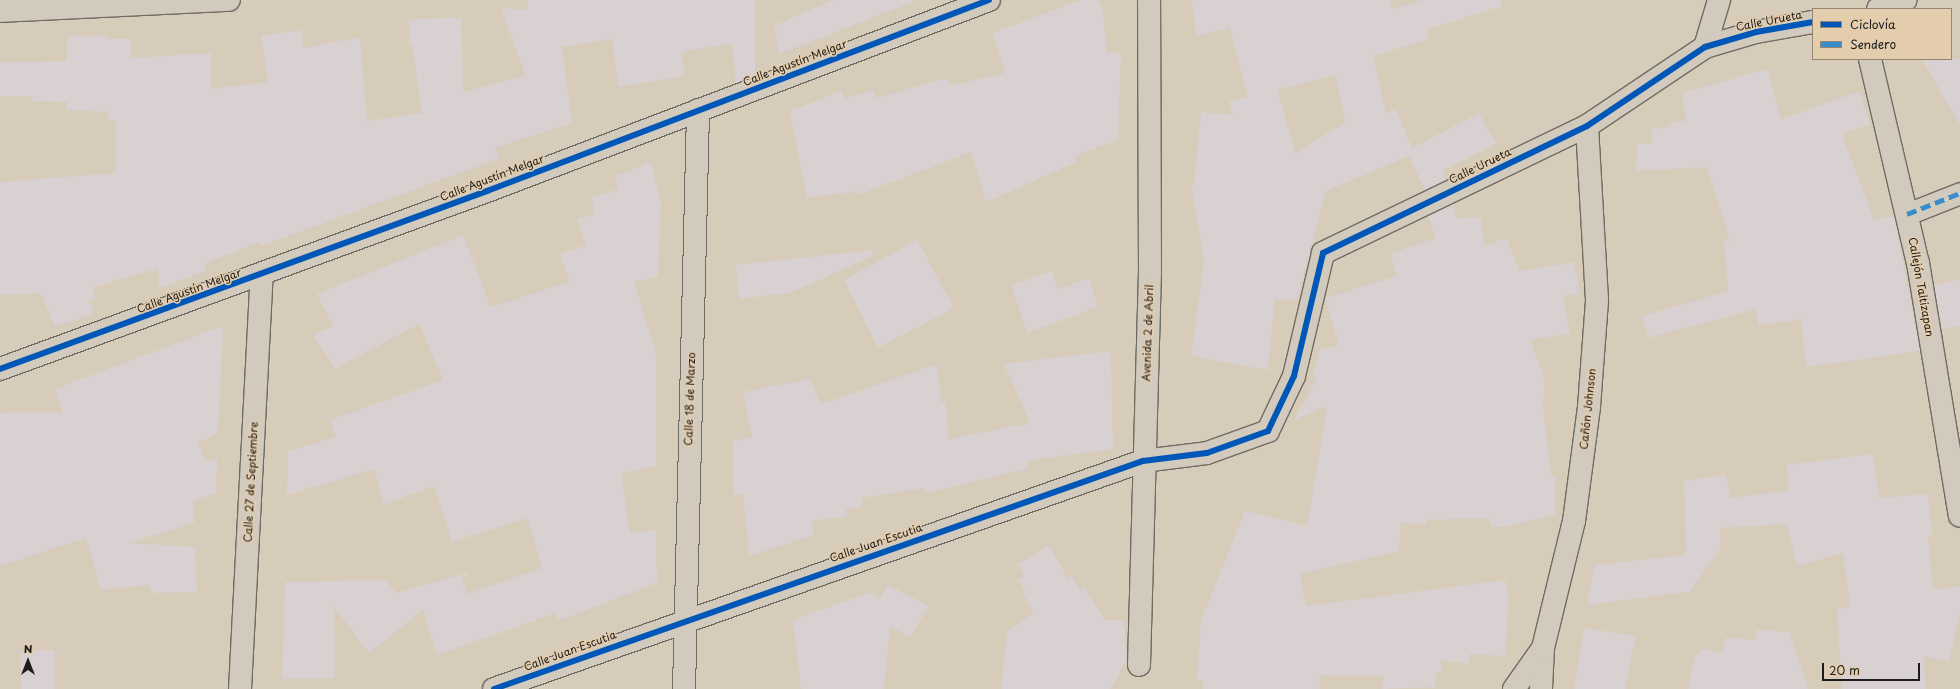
<!DOCTYPE html>
<html>
<head>
<meta charset="utf-8">
<style>
  body { margin:0 }
  #map { position:relative; width:1960px; height:689px; overflow:hidden; background:#d7cbba; font-family:"Playpen Sans",sans-serif }
  div>[style] { position:absolute }
  .building>* { inset:0; background:#d9d0d1 }
  .roads { filter:drop-shadow(1px 0 #706b63) drop-shadow(-1px 0 #706b63) drop-shadow(0 1px #706b63) drop-shadow(0 -1px #706b63) }
  .pedestrian>* { height:21px; margin:-10.5px; padding:0 10.5px; transform-origin:10.5px; border-radius:10.5px; background:#d3cabe }
  .minor>* { height:22px; margin:-11px; padding:0 11px; transform-origin:11px; border-radius:11px; background:#d3cabe }
  .tertiary>* { height:22px; margin:-11px; padding:0 11px; transform-origin:11px; border-radius:11px; background:#d3cabe }
  .secondary>* { height:22px; margin:-11px; padding:0 11px; transform-origin:11px; border-radius:11px; background:#d3cabe }
  .quiet>* { height:5px; margin-top:-2.5px; transform-origin:0; background:repeating-linear-gradient(90deg,#388dca 0 10px,transparent 0 15px) }
  .cycleway>* { height:6px; margin:-3px; padding:0 3px; transform-origin:3px; border-radius:3px; background:#0057b8 }
  span { translate:-50% -50%; white-space:nowrap; text-align:center; line-height:1.15; -webkit-text-stroke:3px #e4cdad; paint-order:stroke }
  .street-label { font-size:11px; color:#1c1c1c }
  .legend { position:absolute; left:1812px; top:8px; width:140px; height:52px; box-sizing:border-box; background:#e4cdad; border:1px solid #948673; margin:0; padding:5px 7px; list-style:none; font-size:12px; color:#1c1c1c }
  .legend li { display:flex; align-items:center; gap:8px; height:20px }
  .legend b { width:20px; border:1px solid #948673 }
  .north { position:absolute; left:8px; top:641px; width:40px; height:40px; -webkit-text-stroke:3px #e4cdad; paint-order:stroke; rotate:0deg; font-size:11px; font-weight:700; line-height:16px; text-align:center; color:#1c1c1c }
  .north::after { content:''; display:block; margin:auto; width:14px; height:18px; background:#1c1c1c; clip-path:polygon(50% 0,100% 100%,50% 72%,0 100%) }
  .scale { position:absolute; left:1822px; top:663px; width:98px; height:18px; box-sizing:border-box; border:2px solid #1c1c1c; border-top:0; padding-left:5px; font-size:12px; line-height:14px; white-space:nowrap; color:#1c1c1c; -webkit-text-stroke:3px #e4cdad; paint-order:stroke }
</style>
</head>
<body>
<div id="map">
  <div class="building">
    <div style="clip-path:polygon(528px 0,755px 0,755px 76px,736px 83px,732px 43px,681px 52px,685px 76px,618px 87px,612px 39px,562px 47px,572px 123px,495px 148px,500px 158px,316px 226px,260px 246px,259px 242px,204px 264px,206px 271px,159px 288px,158px 268px,92px 288px,96px 298px,89px 300px,94px 313px,55px 327px,41px 293px,0 295px,0 182px,116px 173px,116px 120px,109px 120px,108px 112px,67px 110px,67px 102px,32px 101px,33px 96px,0 96px,0 62px,67px 61px,67px 36px,107px 35px,107px 39px,131px 39px,131px 58px,211px 53px,211px 89px,268px 82px,261px 36px,301px 30px,304px 48px,360px 37px,367px 121px,422px 113px,412px 45px,409px 45px,409px 19px,461px 18px,463px 92px,526px 76px,501px 8px,528px 10px)"></div>
    <div style="clip-path:polygon(833px 0,915px 0,915px 1px,779px 54px,774px 26px)"></div>
    <div style="clip-path:polygon(1080px 0,1097px 0,1103px 11px,1107px 53px,1121px 52px,1118px 140px,1075px 156px,1077px 162px,986px 202px,971px 152px,858px 195px,857px 191px,807px 198px,790px 111px,841px 91px,844px 99px,874px 90px,876px 98px,947px 78px,950px 86px,1005px 73px,993px 33px)"></div>
    <div style="clip-path:polygon(evenodd,1192px 0,1390px 0,1393px 9px,1422px 0,1501px 0,1502px 6px,1426px 30px,1429px 39px,1373px 56px,1386px 113px,1396px 109px,1412px 148px,1479px 113px,1496px 144px,1442px 171px,1445px 180px,1425px 190px,1409px 156px,1326px 191px,1297px 301px,1275px 298px,1268px 370px,1191px 356px,1204px 260px,1191px 186px,1194px 185px,1201px 112px,1233px 115px,1229px 102px,1248px 97px,1230px 28px,1196px 36px,1192px 0,1335px 75px,1346px 122px,1295px 153px,1278px 90px,1335px 75px)"></div>
    <div style="clip-path:polygon(1922px 59px,1960px 59px,1960px 125px)"></div>
    <div style="clip-path:polygon(1767px 69px,1781px 119px,1860px 91px,1870px 125px,1842px 134px,1874px 220px,1894px 216px,1920px 351px,1806px 367px,1801px 319px,1758px 326px,1756px 309px,1648px 338px,1642px 316px,1728px 291px,1724px 242px,1730px 241px,1707px 167px,1636px 171px,1637px 143px,1653px 144px,1651px 129px,1669px 127px,1669px 122px,1686px 121px,1682px 93px)"></div>
    <div style="clip-path:polygon(651px 162px,661px 204px,658px 276px,634px 282px,656px 354px,656px 466px,621px 474px,630px 533px,656px 530px,657px 583px,558px 621px,556px 613px,437px 655px,423px 610px,369px 653px,334px 607px,335px 678px,282px 679px,285px 582px,386px 580px,396px 593px,470px 572px,462px 579px,467px 594px,542px 568px,527px 518px,452px 542px,434px 486px,383px 505px,375px 469px,287px 495px,288px 451px,336px 437px,330px 420px,443px 380px,419px 324px,335px 369px,313px 335px,333px 326px,317px 294px,463px 235px,491px 307px,570px 281px,560px 254px,586px 245px,577px 219px,595px 213px,591px 198px,619px 189px,615px 176px)"></div>
    <div style="clip-path:polygon(1453px 204px,1457px 219px,1481px 217px,1484px 246px,1507px 238px,1519px 271px,1574px 262px,1580px 294px,1563px 296px,1570px 333px,1530px 340px,1544px 377px,1545px 398px,1542px 398px,1551px 476px,1555px 476px,1555px 515px,1503px 527px,1491px 527px,1489px 518px,1427px 520px,1426px 525px,1401px 522px,1399px 551px,1300px 574px,1306px 606px,1505px 580px,1509px 596px,1505px 656px,1469px 654px,1469px 664px,1441px 660px,1441px 672px,1436px 672px,1435px 687px,1382px 689px,1383px 676px,1319px 675px,1320px 689px,1203px 689px,1203px 680px,1197px 680px,1201px 620px,1245px 511px,1307px 526px,1327px 406px,1294px 420px,1317px 378px,1312px 377px,1320px 350px,1339px 345px,1325px 298px,1397px 276px,1390px 254px,1436px 238px,1428px 216px)"></div>
    <div style="clip-path:polygon(917px 240px,954px 308px,878px 348px,844px 280px)"></div>
    <div style="clip-path:polygon(872px 250px,873px 256px,790px 293px,739px 299px,736px 265px)"></div>
    <div style="clip-path:polygon(1052px 271px,1058px 289px,1089px 278px,1098px 307px,1027px 333px,1011px 285px)"></div>
    <div style="clip-path:polygon(1960px 279px,1960px 326px,1942px 330px,1934px 286px)"></div>
    <div style="clip-path:polygon(223px 326px,218px 432px,198px 443px,206px 462px,217px 458px,216px 493px,193px 501px,194px 523px,129px 543px,195px 547px,197px 592px,151px 593px,150px 585px,101px 590px,86px 538px,0 566px,0 413px,63px 412px,55px 389px)"></div>
    <div style="clip-path:polygon(1111px 351px,1113px 449px,1026px 461px,1028px 469px,925px 493px,924px 488px,861px 498px,862px 508px,846px 509px,847px 516px,812px 521px,814px 535px,749px 556px,743px 494px,733px 495px,733px 441px,752px 437px,743px 392px,810px 379px,821px 404px,937px 364px,941px 402px,946px 402px,949px 439px,1030px 423px,1004px 364px)"></div>
    <div style="clip-path:polygon(1873px 454px,1879px 498px,1928px 494px,1932px 534px,1928px 535px,1933px 590px,1960px 586px,1960px 611px,1949px 662px,1924px 657px,1926px 689px,1842px 689px,1837px 609px,1850px 606px,1843px 553px,1797px 566px,1787px 524px,1720px 528px,1721px 547px,1687px 596px,1687px 592px,1587px 605px,1594px 565px,1686px 555px,1684px 481px,1726px 474px,1730px 498px,1789px 490px,1786px 465px)"></div>
    <div style="clip-path:polygon(1049px 545px,1068px 579px,1072px 576px,1080px 590px,1084px 587px,1105px 620px,1124px 620px,1127px 659px,1111px 689px,1001px 689px,1007px 632px,1034px 612px,1022px 592px,1025px 591px,1018px 580px,1024px 577px,1017px 564px)"></div>
    <div style="clip-path:polygon(888px 585px,929px 606px,910px 637px,890px 626px,884px 689px,801px 689px,793px 620px,868px 593px,880px 599px)"></div>
    <div style="clip-path:polygon(1584px 628px,1636px 636px,1625px 689px,1574px 689px)"></div>
    <div style="clip-path:polygon(1756px 630px,1789px 632px,1808px 689px,1688px 689px,1695px 654px,1700px 655px,1701px 649px,1723px 653px,1725px 638px,1755px 640px)"></div>
    <div style="clip-path:polygon(55px 650px,55px 689px,21px 689px,20px 651px)"></div>
  </div>
  <div class="roads">
    <div class="pedestrian">
      <div style="left:1907px;top:214px;width:57px;rotate:-21.6deg"></div>
    </div>
    <div class="minor">
      <div style="left:1878px;top:9px;width:29px;rotate:-18deg"></div>
      <div style="left:1705px;top:47px;width:49px;rotate:-73.4deg"></div>
      <div style="left:1870px;top:59px;width:210px;rotate:76.8deg"></div>
      <div style="left:1918px;top:263px;width:256px;rotate:80.6deg"></div>
      <div style="left:1139px;top:665px;width:395px;rotate:-88.4deg"></div>
      <div style="left:1150px;top:270px;width:270px;rotate:-90.2deg"></div>
      <div style="left:240px;top:689px;width:415px;rotate:-87deg"></div>
      <div style="left:494px;top:689px;width:688px;rotate:-19.36deg"></div>
      <div style="left:1143px;top:461px;width:64px;rotate:-7.1deg"></div>
      <div style="left:1207px;top:453px;width:65px;rotate:-19.8deg"></div>
      <div style="left:1268px;top:431px;width:61px;rotate:-64.7deg"></div>
      <div style="left:1294px;top:376px;width:126px;rotate:-76.7deg"></div>
      <div style="left:1323px;top:253px;width:293px;rotate:-25.7deg"></div>
      <div style="left:1587px;top:126px;width:142px;rotate:-33.8deg"></div>
      <div style="left:1705px;top:47px;width:53px;rotate:-16.4deg"></div>
      <div style="left:1756px;top:32px;width:58px;rotate:-10deg"></div>
      <div style="left:684px;top:689px;width:579px;rotate:-88.61deg"></div>
      <div style="left:1514px;top:689px;width:50px;rotate:-54.7deg"></div>
      <div style="left:1541px;top:689px;width:41px;rotate:-87.2deg"></div>
      <div style="left:1543px;top:648px;width:131px;rotate:-76.3deg"></div>
      <div style="left:1574px;top:521px;width:115px;rotate:-82.5deg"></div>
      <div style="left:1589px;top:407px;width:107px;rotate:-85.7deg"></div>
      <div style="left:1597px;top:300px;width:174px;rotate:-93.3deg"></div>
    </div>
    <div class="tertiary">
      <div style="left:0;top:369px;width:519px;rotate:-20.08deg"></div>
      <div style="left:487px;top:191px;width:537px;rotate:-20.83deg"></div>
    </div>
    <div class="secondary">
      <div style="left:0;top:11px;width:229px;rotate:-2.8deg"></div>
    </div>
  </div>
  <div class="quiet">
    <div style="left:1907px;top:214px;width:57px;rotate:-21.6deg"></div>
  </div>
  <div class="cycleway">
    <div style="left:0;top:369px;width:519px;rotate:-20.08deg"></div>
    <div style="left:487px;top:191px;width:537px;rotate:-20.83deg"></div>
    <div style="left:494px;top:689px;width:688px;rotate:-19.36deg"></div>
    <div style="left:1143px;top:461px;width:64px;rotate:-7.1deg"></div>
    <div style="left:1207px;top:453px;width:65px;rotate:-19.8deg"></div>
    <div style="left:1268px;top:431px;width:61px;rotate:-64.7deg"></div>
    <div style="left:1294px;top:376px;width:126px;rotate:-76.7deg"></div>
    <div style="left:1323px;top:253px;width:293px;rotate:-25.7deg"></div>
    <div style="left:1587px;top:126px;width:142px;rotate:-33.8deg"></div>
    <div style="left:1705px;top:47px;width:53px;rotate:-16.4deg"></div>
    <div style="left:1756px;top:32px;width:58px;rotate:-10deg"></div>
  </div>
  <div class="street-label">
    <span style="left:1769px;top:21px;rotate:-11deg">Calle Urueta</span>
    <span style="left:795px;top:63px;rotate:-21deg">Calle Agustín Melgar</span>
    <span style="left:1480px;top:166px;rotate:-26deg">Calle Urueta</span>
    <span style="left:492px;top:178px;rotate:-21deg">Calle Agustín Melgar</span>
    <span style="left:1921px;top:287px;rotate:80deg">Callejón Taltizapan</span>
    <span style="left:189px;top:291px;rotate:-20deg">Calle Agustín Melgar</span>
    <span style="left:1148px;top:333px;rotate:-88deg">Avenida 2 de Abril</span>
    <span style="left:690px;top:399px;rotate:-88deg">Calle 18 de Marzo</span>
    <span style="left:1588px;top:409px;rotate:-84deg">Cañón Johnson</span>
    <span style="left:251px;top:482px;rotate:-87deg">Calle 27 de Septiembre</span>
    <span style="left:876px;top:543px;rotate:-19deg">Calle Juan Escutia</span>
    <span style="left:570px;top:651px;rotate:-20deg">Calle Juan Escutia</span>
  </div>
  <ul class="legend">
  <li><b style="height:5px;background:#0057b8"></b>Ciclovía</li>
  <li><b style="height:5px;background:#388dca"></b>Sendero</li>
  </ul>
  <div class="north">N</div>
  <div class="scale">20 m</div>
</div>
</body>
</html>
